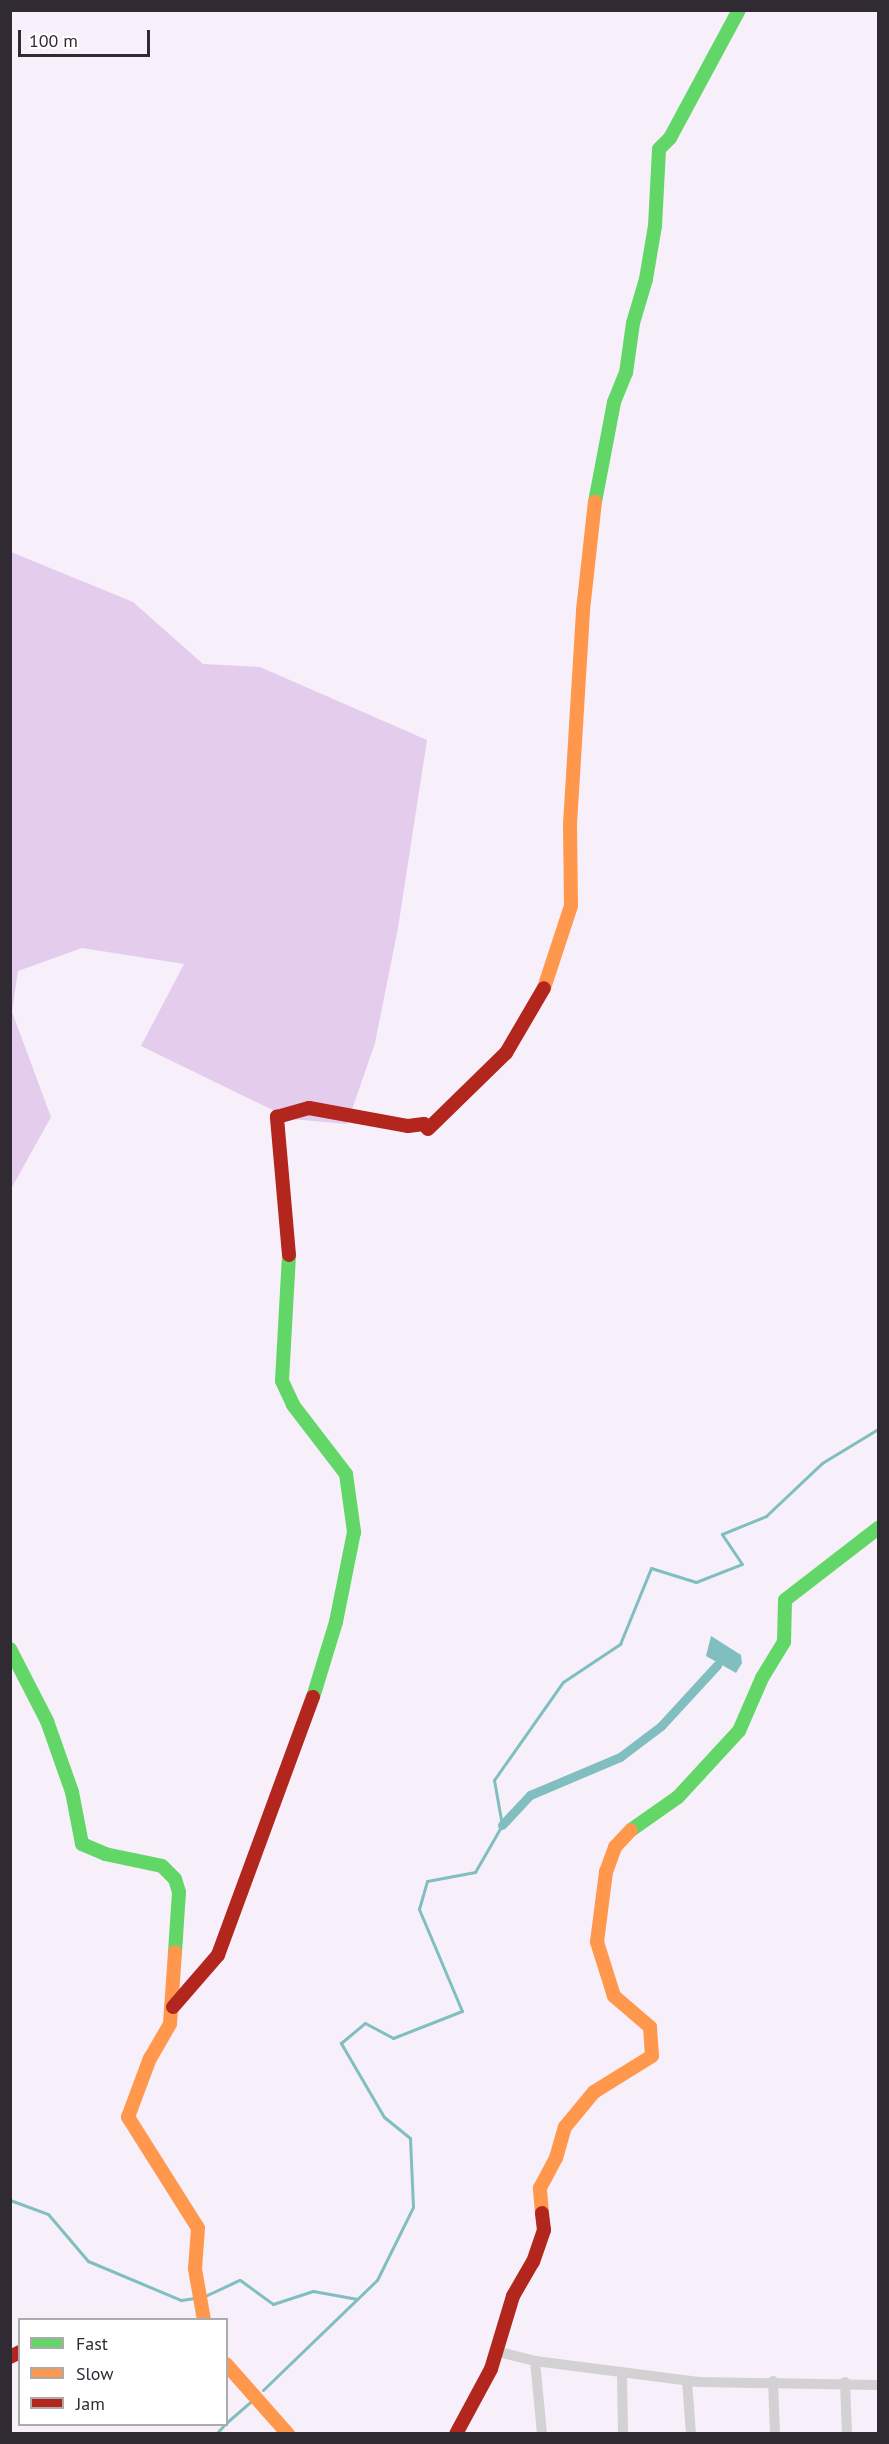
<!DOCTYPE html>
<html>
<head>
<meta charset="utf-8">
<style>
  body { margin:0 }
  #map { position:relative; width:889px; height:2444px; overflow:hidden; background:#f7f0fa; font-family:"PT Sans",sans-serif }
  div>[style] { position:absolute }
  .green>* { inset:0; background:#e4cced }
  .water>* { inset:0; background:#80bebf }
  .stream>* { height:3px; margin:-1.5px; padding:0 1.5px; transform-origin:1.5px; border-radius:1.5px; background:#80bebf }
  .canal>* { height:9px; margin:-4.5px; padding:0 4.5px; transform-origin:4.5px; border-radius:4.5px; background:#80bebf }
  .street>* { height:10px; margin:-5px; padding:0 5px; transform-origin:5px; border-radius:5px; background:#d3d1d4 }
  .fast>* { height:14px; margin:-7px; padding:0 7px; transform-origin:7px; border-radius:7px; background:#63d668 }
  .slow>* { height:14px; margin:-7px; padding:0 7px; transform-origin:7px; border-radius:7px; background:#ff974d }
  .jam>* { height:14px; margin:-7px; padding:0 7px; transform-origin:7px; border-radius:7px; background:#b3261e }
  span { translate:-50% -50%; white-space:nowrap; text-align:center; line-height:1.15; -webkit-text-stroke:6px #fff; paint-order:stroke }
  .frame { position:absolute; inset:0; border:12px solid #302a33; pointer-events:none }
  .legend { position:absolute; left:18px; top:2318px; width:210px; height:108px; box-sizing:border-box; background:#fff; border:2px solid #acaaad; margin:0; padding:8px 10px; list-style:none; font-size:18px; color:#302a33 }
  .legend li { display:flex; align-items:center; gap:12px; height:30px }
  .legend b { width:30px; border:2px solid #acaaad }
  .scale { position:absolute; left:18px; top:30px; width:132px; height:27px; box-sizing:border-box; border:3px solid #302a33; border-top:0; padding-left:8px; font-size:18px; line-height:21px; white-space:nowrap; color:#302a33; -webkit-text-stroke:4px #fff; paint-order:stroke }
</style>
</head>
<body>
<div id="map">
  <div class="green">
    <div style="clip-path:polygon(11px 552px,133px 602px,203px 664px,260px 667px,427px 740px,398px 928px,375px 1043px,347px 1124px,291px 1119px,141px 1046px,184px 964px,82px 948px,18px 971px,12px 1012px,51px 1117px,11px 1189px)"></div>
  </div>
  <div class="water">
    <div style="clip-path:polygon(711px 1636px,741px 1655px,742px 1663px,736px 1673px,706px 1656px)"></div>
  </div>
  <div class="stream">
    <div style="left:10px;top:2200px;width:40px;rotate:20.2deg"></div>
    <div style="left:48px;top:2214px;width:62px;rotate:49.6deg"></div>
    <div style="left:88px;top:2261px;width:101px;rotate:22.8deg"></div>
    <div style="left:181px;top:2300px;width:14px;rotate:-8deg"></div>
    <div style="left:205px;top:2296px;width:38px;rotate:-25deg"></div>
    <div style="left:240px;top:2280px;width:41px;rotate:36deg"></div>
    <div style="left:273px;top:2304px;width:42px;rotate:-18deg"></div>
    <div style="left:313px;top:2291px;width:45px;rotate:10.3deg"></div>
    <div style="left:263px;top:2390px;width:158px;rotate:-44deg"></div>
    <div style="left:377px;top:2280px;width:81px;rotate:-63.7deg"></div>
    <div style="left:413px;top:2207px;width:69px;rotate:-92.5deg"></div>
    <div style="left:410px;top:2138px;width:33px;rotate:-141deg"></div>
    <div style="left:384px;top:2117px;width:86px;rotate:-120.2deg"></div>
    <div style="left:341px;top:2043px;width:31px;rotate:-40deg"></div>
    <div style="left:365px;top:2023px;width:32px;rotate:28deg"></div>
    <div style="left:393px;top:2038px;width:74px;rotate:-21.4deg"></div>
    <div style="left:462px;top:2011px;width:111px;rotate:-112.9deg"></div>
    <div style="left:419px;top:1909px;width:29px;rotate:-74deg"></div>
    <div style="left:427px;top:1881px;width:49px;rotate:-10.6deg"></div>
    <div style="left:475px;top:1872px;width:54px;rotate:-60.1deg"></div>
    <div style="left:502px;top:1825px;width:46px;rotate:-100.1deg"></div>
    <div style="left:494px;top:1780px;width:120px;rotate:-54.9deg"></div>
    <div style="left:563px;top:1682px;width:69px;rotate:-33.7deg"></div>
    <div style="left:620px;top:1644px;width:82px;rotate:-67.8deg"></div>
    <div style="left:651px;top:1568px;width:47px;rotate:17.3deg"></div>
    <div style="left:696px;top:1582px;width:49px;rotate:-21.4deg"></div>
    <div style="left:742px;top:1564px;width:36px;rotate:-124deg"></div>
    <div style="left:722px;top:1534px;width:48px;rotate:-22.2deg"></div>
    <div style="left:766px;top:1516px;width:77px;rotate:-43.4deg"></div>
    <div style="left:822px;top:1463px;width:66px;rotate:-31.3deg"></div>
    <div style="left:226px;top:2423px;width:35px;rotate:-41deg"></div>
    <div style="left:216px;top:2434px;width:13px;rotate:-48deg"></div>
  </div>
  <div class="canal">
    <div style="left:502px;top:1825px;width:41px;rotate:-47deg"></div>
    <div style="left:530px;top:1795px;width:98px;rotate:-22.9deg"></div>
    <div style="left:620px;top:1757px;width:51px;rotate:-37.1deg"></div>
    <div style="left:661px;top:1726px;width:83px;rotate:-47.4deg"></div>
  </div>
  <div class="street">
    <div style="left:495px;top:2351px;width:41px;rotate:14deg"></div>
    <div style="left:535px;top:2361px;width:165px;rotate:7.3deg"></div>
    <div style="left:699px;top:2382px;width:179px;rotate:1deg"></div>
    <div style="left:535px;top:2361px;width:73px;rotate:84.5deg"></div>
    <div style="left:622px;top:2374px;width:60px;rotate:89deg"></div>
    <div style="left:687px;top:2381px;width:53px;rotate:85.7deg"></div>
    <div style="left:773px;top:2381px;width:53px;rotate:87.8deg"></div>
    <div style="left:845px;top:2382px;width:52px;rotate:87.8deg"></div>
  </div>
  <div class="fast">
    <div style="left:595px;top:502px;width:102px;rotate:-79.2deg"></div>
    <div style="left:614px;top:402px;width:31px;rotate:-68deg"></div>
    <div style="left:626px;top:373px;width:50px;rotate:-82deg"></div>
    <div style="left:633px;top:323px;width:46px;rotate:-73.5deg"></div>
    <div style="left:646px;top:279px;width:54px;rotate:-80.4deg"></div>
    <div style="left:655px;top:226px;width:77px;rotate:-87deg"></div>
    <div style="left:659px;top:149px;width:16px;rotate:-45deg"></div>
    <div style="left:670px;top:138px;width:145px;rotate:-61.7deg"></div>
    <div style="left:289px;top:1255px;width:126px;rotate:93.2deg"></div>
    <div style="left:282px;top:1381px;width:26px;rotate:65deg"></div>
    <div style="left:293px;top:1405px;width:87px;rotate:52.5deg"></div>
    <div style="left:346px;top:1474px;width:59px;rotate:82.1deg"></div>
    <div style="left:354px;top:1532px;width:92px;rotate:101.3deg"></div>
    <div style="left:336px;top:1622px;width:78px;rotate:107deg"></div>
    <div style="left:10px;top:1649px;width:81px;rotate:62.8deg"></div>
    <div style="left:47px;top:1721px;width:75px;rotate:70.6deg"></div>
    <div style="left:72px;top:1792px;width:53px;rotate:79.1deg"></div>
    <div style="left:82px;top:1844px;width:25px;rotate:23deg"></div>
    <div style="left:105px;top:1854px;width:58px;rotate:11.9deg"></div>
    <div style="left:162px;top:1866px;width:18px;rotate:45deg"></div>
    <div style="left:175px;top:1879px;width:14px;rotate:73deg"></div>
    <div style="left:179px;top:1892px;width:60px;rotate:93.8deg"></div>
    <div style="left:631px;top:1830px;width:57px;rotate:-35.1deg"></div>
    <div style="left:678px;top:1797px;width:90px;rotate:-47.3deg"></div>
    <div style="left:739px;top:1731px;width:58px;rotate:-66.5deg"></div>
    <div style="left:762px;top:1678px;width:42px;rotate:-58.6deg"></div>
    <div style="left:784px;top:1642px;width:42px;rotate:-88.6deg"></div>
    <div style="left:785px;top:1600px;width:118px;rotate:-37.7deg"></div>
  </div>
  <div class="slow">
    <div style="left:544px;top:988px;width:86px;rotate:-71.8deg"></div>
    <div style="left:571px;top:906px;width:82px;rotate:-90.7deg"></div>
    <div style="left:570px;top:824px;width:214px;rotate:-86.5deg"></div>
    <div style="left:583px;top:610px;width:109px;rotate:-83.7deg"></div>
    <div style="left:175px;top:1952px;width:72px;rotate:94deg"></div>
    <div style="left:170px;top:2024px;width:39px;rotate:120deg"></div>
    <div style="left:150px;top:2058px;width:63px;rotate:110.4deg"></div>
    <div style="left:128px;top:2117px;width:131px;rotate:57.8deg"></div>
    <div style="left:198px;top:2228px;width:41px;rotate:94.2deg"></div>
    <div style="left:195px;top:2269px;width:52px;rotate:80deg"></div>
    <div style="left:542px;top:2213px;width:25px;rotate:-95deg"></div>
    <div style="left:540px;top:2188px;width:34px;rotate:-62deg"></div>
    <div style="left:556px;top:2158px;width:32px;rotate:-74deg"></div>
    <div style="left:565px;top:2127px;width:45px;rotate:-50.4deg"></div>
    <div style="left:594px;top:2092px;width:68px;rotate:-31.8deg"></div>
    <div style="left:652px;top:2056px;width:29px;rotate:-94deg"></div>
    <div style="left:650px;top:2027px;width:48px;rotate:-139.3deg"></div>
    <div style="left:614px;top:1996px;width:57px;rotate:-107.5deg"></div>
    <div style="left:597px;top:1942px;width:71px;rotate:-82.7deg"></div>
    <div style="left:606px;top:1872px;width:27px;rotate:-70deg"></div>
    <div style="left:615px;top:1847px;width:23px;rotate:-47deg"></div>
    <div style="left:226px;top:2364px;width:94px;rotate:48.5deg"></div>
  </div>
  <div class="jam">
    <div style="left:289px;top:1255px;width:139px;rotate:-95deg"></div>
    <div style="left:277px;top:1117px;width:33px;rotate:-16deg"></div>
    <div style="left:309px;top:1108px;width:101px;rotate:10.3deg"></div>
    <div style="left:408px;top:1126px;width:16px;rotate:-7deg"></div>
    <div style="left:424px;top:1124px;width:6px;rotate:51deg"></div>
    <div style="left:428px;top:1129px;width:109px;rotate:-44.3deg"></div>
    <div style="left:506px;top:1053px;width:75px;rotate:-59.7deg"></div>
    <div style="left:173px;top:2007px;width:69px;rotate:-49.1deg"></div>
    <div style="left:218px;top:1955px;width:275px;rotate:-69.8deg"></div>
    <div style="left:10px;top:2357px;width:11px;rotate:-27deg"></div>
    <div style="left:456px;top:2434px;width:74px;rotate:-61.7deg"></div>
    <div style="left:491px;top:2369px;width:76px;rotate:-73.2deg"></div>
    <div style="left:513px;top:2296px;width:39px;rotate:-60deg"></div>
    <div style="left:533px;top:2262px;width:34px;rotate:-71deg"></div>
    <div style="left:544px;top:2230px;width:17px;rotate:-97deg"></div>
  </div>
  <div class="frame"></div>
  <ul class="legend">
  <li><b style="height:8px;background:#63d668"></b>Fast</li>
  <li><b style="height:8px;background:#ff974d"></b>Slow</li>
  <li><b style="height:8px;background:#b3261e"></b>Jam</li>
  </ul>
  <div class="scale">100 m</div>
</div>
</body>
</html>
